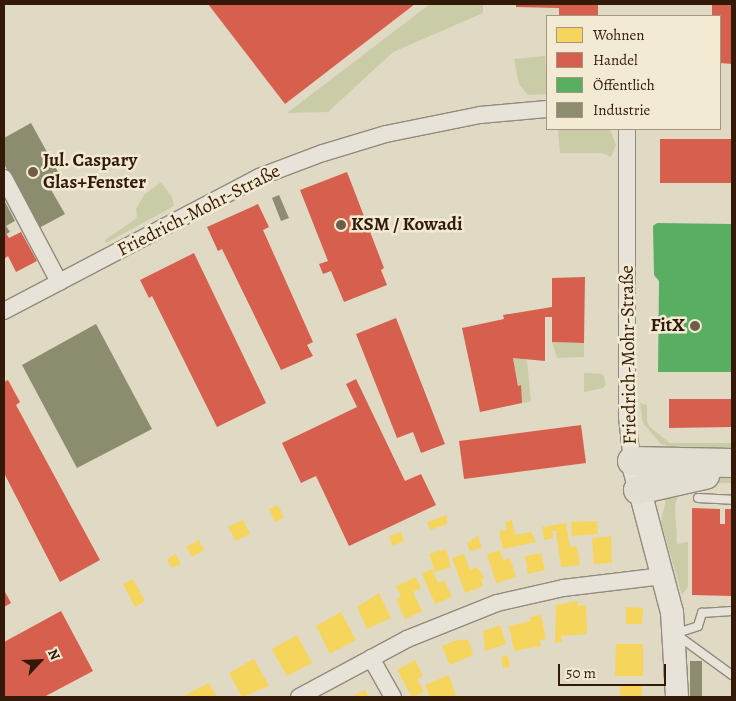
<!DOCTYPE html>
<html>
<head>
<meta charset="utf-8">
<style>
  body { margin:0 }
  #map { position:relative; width:736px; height:701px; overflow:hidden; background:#e0d9c4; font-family:Alegreya,serif }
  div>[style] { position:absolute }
  .green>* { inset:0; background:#c9cca7 }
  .homes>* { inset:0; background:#f6d55c }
  .shops>* { inset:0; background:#d6604d }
  .public>* { inset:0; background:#5aae61 }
  .industry>* { inset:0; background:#8c8c6e }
  .roads { filter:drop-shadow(1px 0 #928a7d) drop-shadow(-1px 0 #928a7d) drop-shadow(0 1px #928a7d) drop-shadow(0 -1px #928a7d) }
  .lane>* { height:8px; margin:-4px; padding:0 4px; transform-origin:4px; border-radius:4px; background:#e7e3d8 }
  .street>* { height:16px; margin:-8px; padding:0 8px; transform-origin:8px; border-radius:8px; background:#e7e3d8 }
  .secondary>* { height:22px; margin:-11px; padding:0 11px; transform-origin:11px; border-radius:11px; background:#e7e3d8 }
  .highway>* { height:28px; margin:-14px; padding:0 14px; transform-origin:14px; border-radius:14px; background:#e2ded2 }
  .dots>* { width:14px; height:14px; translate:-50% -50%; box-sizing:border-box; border:2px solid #f2ead2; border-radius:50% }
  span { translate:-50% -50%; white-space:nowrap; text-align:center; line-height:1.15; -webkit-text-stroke:5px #f2ead2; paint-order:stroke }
  .poi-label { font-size:19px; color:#331908; font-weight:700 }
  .left { translate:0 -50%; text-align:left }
  .right { translate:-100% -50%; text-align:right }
  .street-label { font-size:19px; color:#331908 }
  .frame { position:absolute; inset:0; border:5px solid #331908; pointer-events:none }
  .legend { position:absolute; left:546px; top:15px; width:175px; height:115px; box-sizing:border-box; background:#f2ead2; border:1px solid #a69681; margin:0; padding:6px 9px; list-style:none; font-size:15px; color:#331908 }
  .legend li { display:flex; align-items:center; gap:10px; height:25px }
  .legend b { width:25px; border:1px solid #a69681 }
  .north { position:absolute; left:15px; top:636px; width:50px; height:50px; -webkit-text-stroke:4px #f2ead2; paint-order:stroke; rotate:65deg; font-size:14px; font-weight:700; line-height:20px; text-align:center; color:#331908 }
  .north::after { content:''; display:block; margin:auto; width:18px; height:22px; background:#331908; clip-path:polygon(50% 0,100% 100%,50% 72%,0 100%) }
  .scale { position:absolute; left:558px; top:664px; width:108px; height:22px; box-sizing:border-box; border:2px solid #331908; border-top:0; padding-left:6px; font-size:15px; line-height:18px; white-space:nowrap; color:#331908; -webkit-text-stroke:4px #f2ead2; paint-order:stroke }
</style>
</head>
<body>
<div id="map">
  <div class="green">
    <div style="clip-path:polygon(430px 4px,483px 4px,483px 13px,393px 52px,328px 112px,287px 113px)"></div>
    <div style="clip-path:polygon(545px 56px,547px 94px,528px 95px,519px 84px,514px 59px)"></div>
    <div style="clip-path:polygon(558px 129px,610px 129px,616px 145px,611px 157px,602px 153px,560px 153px)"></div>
    <div style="clip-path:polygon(161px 182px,172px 197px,174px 206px,106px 243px,105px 240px,137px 218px,136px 209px,144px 195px)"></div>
    <div style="clip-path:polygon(552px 342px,584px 343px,584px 357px,557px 358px)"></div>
    <div style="clip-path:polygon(522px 357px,527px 361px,531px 402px,522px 403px,513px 358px)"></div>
    <div style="clip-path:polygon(584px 373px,603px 374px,606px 384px,603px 388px,584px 392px)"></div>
    <div style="clip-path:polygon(640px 403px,647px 405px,647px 422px,651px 428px,670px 443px,732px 443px,732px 452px,676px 448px,661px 444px,643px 423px)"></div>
    <div style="clip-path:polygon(732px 477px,732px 483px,694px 483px,678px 495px,675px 506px,677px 544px,688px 542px,688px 587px,682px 595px,661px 522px,667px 494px,696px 478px)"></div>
  </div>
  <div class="homes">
    <div style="clip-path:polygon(278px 505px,284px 518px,275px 522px,269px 509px)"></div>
    <div style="clip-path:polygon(447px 515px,447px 524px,430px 530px,427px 522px)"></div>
    <div style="clip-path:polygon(243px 520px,250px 534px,236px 541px,228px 527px)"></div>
    <div style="clip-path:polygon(512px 520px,515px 535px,531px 532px,536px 542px,503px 549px,499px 531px,507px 530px,505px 522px)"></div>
    <div style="clip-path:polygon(597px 521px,598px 534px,572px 536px,571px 522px)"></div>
    <div style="clip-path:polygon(566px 523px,570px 547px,577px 546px,580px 565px,561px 567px,556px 531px,552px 531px,553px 538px,544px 540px,542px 527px)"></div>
    <div style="clip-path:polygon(401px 532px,404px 541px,392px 546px,389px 536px)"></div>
    <div style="clip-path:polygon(478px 536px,482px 548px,470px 551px,467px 543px)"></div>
    <div style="clip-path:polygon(611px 536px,612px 563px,594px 564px,592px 538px)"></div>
    <div style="clip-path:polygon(199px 540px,204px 550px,192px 557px,186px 547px)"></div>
    <div style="clip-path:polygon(446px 549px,451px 567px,435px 572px,429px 554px)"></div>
    <div style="clip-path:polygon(500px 550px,503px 560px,510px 558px,516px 577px,496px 583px,487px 554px)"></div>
    <div style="clip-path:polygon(541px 553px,545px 570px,528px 574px,525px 556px)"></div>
    <div style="clip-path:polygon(176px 554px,181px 564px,172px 568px,167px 559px)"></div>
    <div style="clip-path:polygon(464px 554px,470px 570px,477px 567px,485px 578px,481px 579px,483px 586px,465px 593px,452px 558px)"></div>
    <div style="clip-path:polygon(432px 569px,438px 583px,444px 580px,452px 597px,435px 604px,422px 574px)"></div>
    <div style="clip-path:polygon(416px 577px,421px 588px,413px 592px,422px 611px,405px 619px,396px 599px,401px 597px,396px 586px)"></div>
    <div style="clip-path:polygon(133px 579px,145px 601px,135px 607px,123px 584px)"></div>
    <div style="clip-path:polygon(379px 593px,391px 618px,367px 629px,357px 607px)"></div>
    <div style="clip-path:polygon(578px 601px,578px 606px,586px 605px,587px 634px,561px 636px,562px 642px,555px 643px,556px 605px)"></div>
    <div style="clip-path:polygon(626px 607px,643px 608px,642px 624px,626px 624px)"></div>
    <div style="clip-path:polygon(341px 612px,356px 640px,330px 654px,316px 626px)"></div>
    <div style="clip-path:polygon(541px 615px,546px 639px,540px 640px,541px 646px,514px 651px,509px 626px,531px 621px,530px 617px)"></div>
    <div style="clip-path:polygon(500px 625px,506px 644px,485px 651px,483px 631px)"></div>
    <div style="clip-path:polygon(297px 635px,312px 663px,287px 676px,272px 649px)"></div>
    <div style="clip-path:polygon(460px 639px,461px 641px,468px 639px,473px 655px,450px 665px,442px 646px)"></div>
    <div style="clip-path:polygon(616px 644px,643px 644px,643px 676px,615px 676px)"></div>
    <div style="clip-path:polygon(508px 655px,510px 667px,503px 668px,501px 657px)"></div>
    <div style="clip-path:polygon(254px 659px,269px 686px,242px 697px,229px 673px)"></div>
    <div style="clip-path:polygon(415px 660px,423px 676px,417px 679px,424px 692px,412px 697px,397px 670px)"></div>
    <div style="clip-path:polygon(449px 675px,456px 697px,430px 697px,425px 685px)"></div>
    <div style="clip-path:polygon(209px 683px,217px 697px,182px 697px,195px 690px)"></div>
    <div style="clip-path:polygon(620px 686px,642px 686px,642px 697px,620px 697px)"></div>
    <div style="clip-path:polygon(365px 690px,369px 697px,350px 697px)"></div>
  </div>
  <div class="shops">
    <div style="clip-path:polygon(208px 4px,415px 4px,285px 104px)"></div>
    <div style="clip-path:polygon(516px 4px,598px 4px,598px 16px,559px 16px,559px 8px,516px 7px)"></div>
    <div style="clip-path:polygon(712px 4px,732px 4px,732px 64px,720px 63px,720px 16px,696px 16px,712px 15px)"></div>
    <div style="clip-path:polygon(660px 139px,732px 139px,732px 183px,660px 183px)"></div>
    <div style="clip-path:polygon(347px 172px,384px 268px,381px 270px,387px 285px,344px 302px,331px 271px,323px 274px,319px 264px,328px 261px,300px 190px)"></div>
    <div style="clip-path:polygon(258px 204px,269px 227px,263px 230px,313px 342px,307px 345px,313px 356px,281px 370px,222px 249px,218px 251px,207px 227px)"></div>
    <div style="clip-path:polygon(21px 232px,37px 261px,16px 272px,8px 256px,4px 259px,4px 235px,6px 233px,9px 238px)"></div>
    <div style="clip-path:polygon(194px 253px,266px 403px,217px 427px,152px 296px,149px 298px,140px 280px)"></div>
    <div style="clip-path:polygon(585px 277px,584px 343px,552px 342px,552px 317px,545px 317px,545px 361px,513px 358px,518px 386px,521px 385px,522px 403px,480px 412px,462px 328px,504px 319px,503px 315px,552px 307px,552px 278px)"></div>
    <div style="clip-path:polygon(396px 318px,445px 444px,421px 453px,413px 432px,397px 438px,356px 334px)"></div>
    <div style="clip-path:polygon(356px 379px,405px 481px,421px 474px,436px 505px,349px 546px,316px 476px,301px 483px,282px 443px,357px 407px,346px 384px)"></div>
    <div style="clip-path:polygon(8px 380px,20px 402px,16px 405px,100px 560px,60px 582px,4px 473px,4px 382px)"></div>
    <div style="clip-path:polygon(669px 399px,732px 399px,732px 427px,669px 428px)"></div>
    <div style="clip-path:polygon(581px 425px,586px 463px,464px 479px,459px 441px)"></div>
    <div style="clip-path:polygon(692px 508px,720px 509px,720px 524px,725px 524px,725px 509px,732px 509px,732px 596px,692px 595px)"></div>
    <div style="clip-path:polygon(4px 590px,11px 603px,4px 607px)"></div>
    <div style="clip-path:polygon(61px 611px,93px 671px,44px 697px,4px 697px,4px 642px)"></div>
  </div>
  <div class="public">
    <div style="clip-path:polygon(657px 223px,732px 224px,732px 372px,658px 372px,659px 281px,654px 275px,653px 226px)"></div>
  </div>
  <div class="industry">
    <div style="clip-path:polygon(31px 123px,63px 181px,50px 188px,65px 214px,39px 228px,4px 164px,4px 138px)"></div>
    <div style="clip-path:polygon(279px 195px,289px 218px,281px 221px,272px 198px)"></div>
    <div style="clip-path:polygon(4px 200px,15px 221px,6px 226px,10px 232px,4px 235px)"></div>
    <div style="clip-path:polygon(96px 324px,152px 429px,77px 468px,22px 365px)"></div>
    <div style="clip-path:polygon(690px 661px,702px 661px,702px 697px,690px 697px)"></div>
  </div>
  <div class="roads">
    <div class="lane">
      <div style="left:698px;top:498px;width:34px;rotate:3deg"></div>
      <div style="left:677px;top:633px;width:22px;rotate:-18deg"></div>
      <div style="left:698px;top:626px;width:14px;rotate:-73deg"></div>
      <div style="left:702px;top:613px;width:30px;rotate:-4deg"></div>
      <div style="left:677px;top:635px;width:68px;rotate:36deg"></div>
    </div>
    <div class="street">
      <div style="left:627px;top:129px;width:288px;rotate:90deg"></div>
      <div style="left:627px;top:417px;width:44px;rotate:83.5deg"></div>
      <div style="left:4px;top:178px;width:118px;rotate:62.1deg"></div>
      <div style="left:4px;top:311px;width:288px;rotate:-27.7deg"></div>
      <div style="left:259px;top:177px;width:68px;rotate:-20.6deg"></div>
      <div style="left:323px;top:153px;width:66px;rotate:-16.8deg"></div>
      <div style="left:386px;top:134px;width:96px;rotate:-11.4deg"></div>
      <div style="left:480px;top:115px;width:67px;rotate:-5.1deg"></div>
      <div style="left:371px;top:658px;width:45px;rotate:60.6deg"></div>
      <div style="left:299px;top:697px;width:123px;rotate:-28.2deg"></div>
      <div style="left:407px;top:639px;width:97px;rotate:-21.8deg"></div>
      <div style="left:497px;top:603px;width:68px;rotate:-12.8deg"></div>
      <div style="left:563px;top:588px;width:101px;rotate:-6.8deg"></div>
    </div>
    <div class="secondary">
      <div style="left:632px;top:461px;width:156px;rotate:75.2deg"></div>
      <div style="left:672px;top:612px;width:85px;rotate:86.6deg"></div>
    </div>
    <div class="highway">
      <div style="left:632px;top:461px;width:100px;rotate:1.1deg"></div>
      <div style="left:638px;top:490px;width:69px;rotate:-12.6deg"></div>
    </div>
  </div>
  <div class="dots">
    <div style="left:33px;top:172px;background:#705c4a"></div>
    <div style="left:341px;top:225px;background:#705c4a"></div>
    <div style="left:695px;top:326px;background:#705c4a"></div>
  </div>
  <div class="poi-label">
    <span class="left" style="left:43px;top:172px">Jul. Caspary<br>Glas+Fenster</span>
    <span class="left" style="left:351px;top:225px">KSM / Kowadi</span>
    <span class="right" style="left:685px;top:326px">FitX</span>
  </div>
  <div class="street-label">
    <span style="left:199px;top:211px;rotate:-27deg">Friedrich-Mohr-Straße</span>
    <span style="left:629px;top:355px;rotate:-91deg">Friedrich-Mohr-Straße</span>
  </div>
  <div class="frame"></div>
  <ul class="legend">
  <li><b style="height:14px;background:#f6d55c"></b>Wohnen</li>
  <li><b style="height:14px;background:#d6604d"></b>Handel</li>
  <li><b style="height:14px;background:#5aae61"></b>Öffentlich</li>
  <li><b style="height:14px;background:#8c8c6e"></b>Industrie</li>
  </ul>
  <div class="north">N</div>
  <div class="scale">50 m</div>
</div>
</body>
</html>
